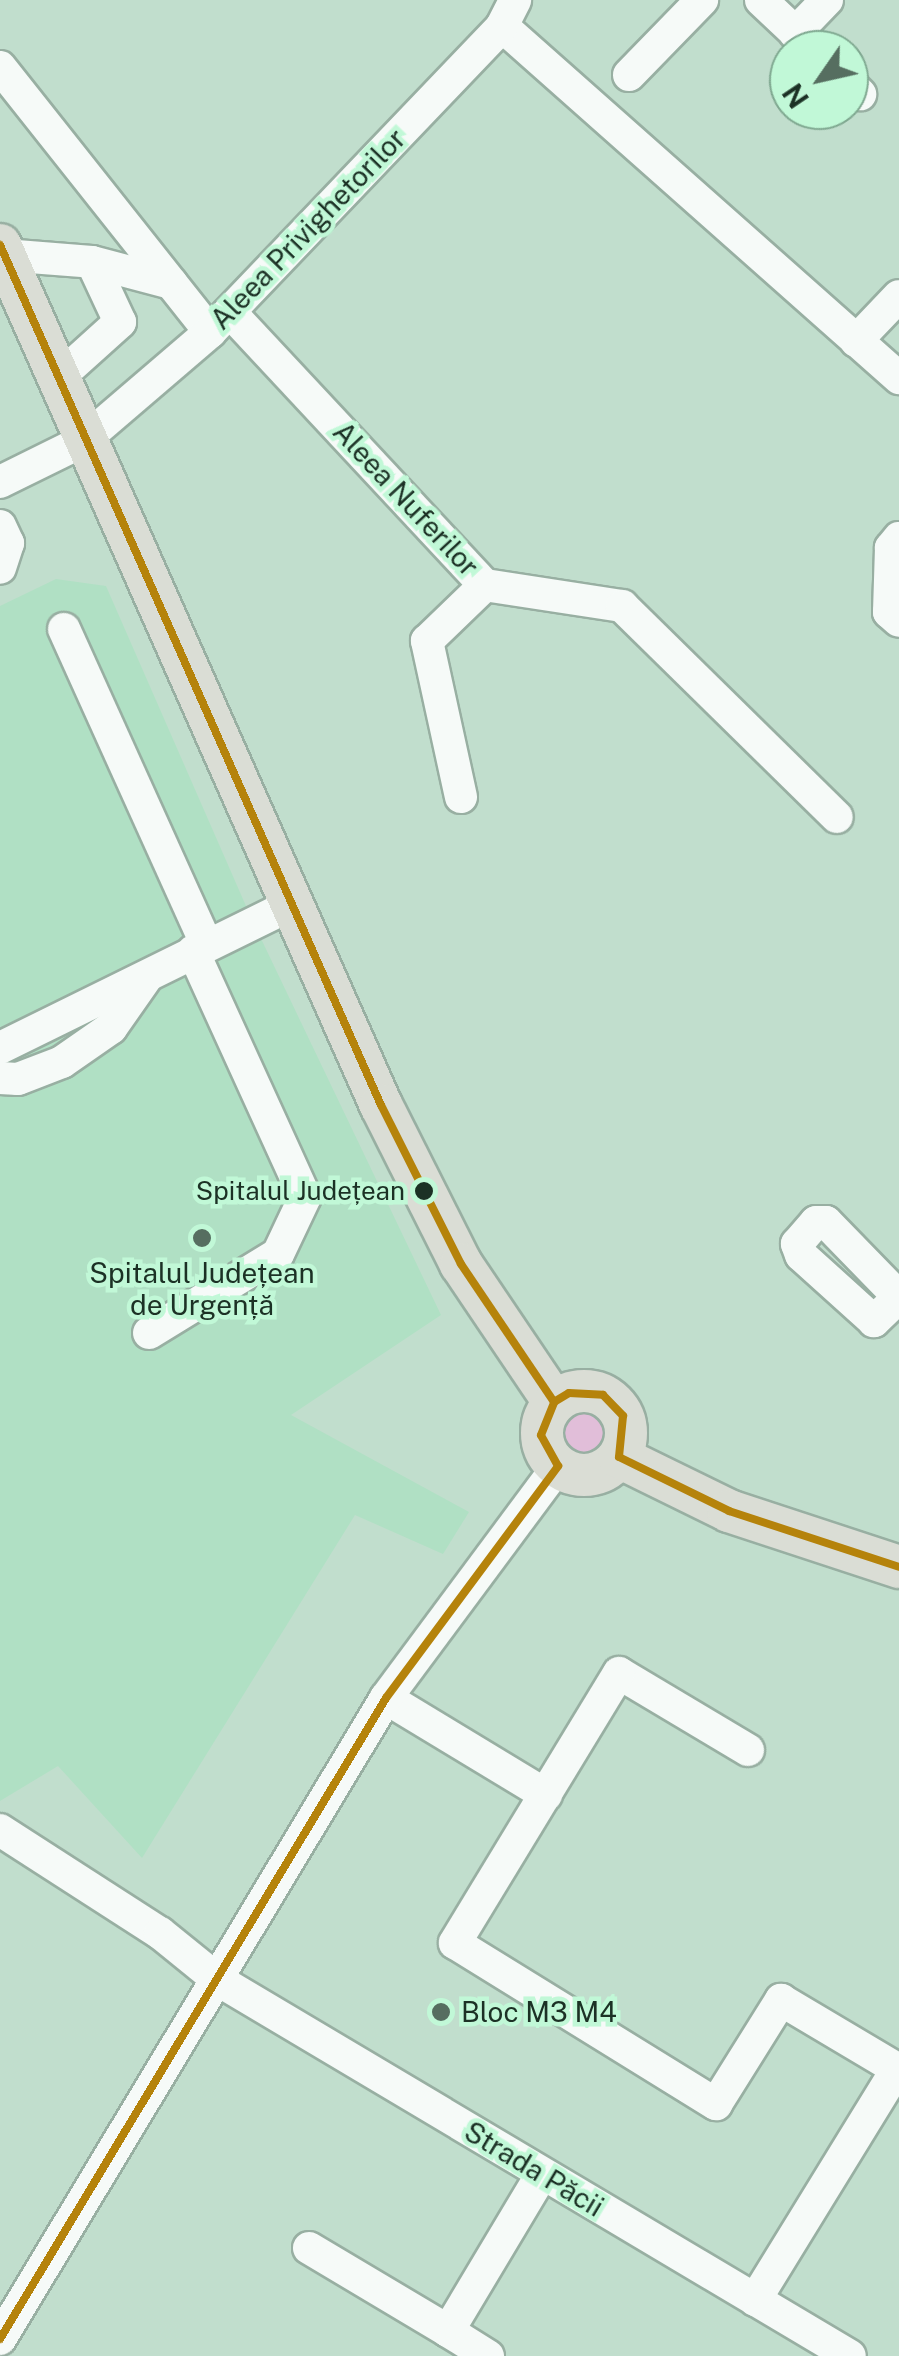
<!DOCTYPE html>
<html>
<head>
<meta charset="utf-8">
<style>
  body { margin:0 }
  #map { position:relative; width:899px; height:2356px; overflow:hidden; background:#c1decd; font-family:"Public Sans",sans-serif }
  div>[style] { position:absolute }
  .built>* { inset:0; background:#b0e0c4 }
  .green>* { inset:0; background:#e1bed9 }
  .round { border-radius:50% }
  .roads { filter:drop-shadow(2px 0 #98afa2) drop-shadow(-2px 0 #98afa2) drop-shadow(0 2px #98afa2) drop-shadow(0 -2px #98afa2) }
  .minor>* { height:32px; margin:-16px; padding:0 16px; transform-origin:16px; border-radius:16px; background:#f6faf8 }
  .major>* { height:42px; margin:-21px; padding:0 21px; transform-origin:21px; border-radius:21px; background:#daddd5 }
  .major>.ring { margin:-21px; padding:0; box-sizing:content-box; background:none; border:42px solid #daddd5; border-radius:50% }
  .bus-1>* { height:8px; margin:-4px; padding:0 4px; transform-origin:4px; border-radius:4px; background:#b5830b }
  .dots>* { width:28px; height:28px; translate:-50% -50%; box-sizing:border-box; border:5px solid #c1f8d7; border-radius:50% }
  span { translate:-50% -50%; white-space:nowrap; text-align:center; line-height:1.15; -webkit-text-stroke:9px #c1f8d7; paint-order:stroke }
  .bus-label { font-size:26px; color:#1c3125 }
  .right { translate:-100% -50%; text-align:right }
  .street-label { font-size:28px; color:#1c3125 }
  .poi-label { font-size:28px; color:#1c3125 }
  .left { translate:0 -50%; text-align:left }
  .north { position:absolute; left:769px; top:30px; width:100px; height:100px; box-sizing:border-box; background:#c1f8d7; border:2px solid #7fa890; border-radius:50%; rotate:236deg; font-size:28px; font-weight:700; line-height:40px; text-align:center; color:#1c3125 }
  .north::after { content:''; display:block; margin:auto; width:35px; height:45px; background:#566e60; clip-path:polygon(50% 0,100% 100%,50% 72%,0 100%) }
</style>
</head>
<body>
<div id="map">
  <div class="built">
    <div style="clip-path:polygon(56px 579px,106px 586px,253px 922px,441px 1315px,291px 1415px,469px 1512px,443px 1554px,355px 1515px,142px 1858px,58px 1766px,0 1801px,0 606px)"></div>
  </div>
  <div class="green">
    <div class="round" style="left:561px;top:1407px;width:48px;height:48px"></div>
  </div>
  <div class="roads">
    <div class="minor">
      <div style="left:761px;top:0;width:73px;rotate:43.3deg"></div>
      <div style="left:502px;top:26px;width:531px;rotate:41.56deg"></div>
      <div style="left:795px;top:33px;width:46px;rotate:-45.9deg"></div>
      <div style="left:0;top:67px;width:338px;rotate:51.6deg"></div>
      <div style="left:629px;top:75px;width:105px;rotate:-45.8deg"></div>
      <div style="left:849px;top:83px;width:16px;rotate:45deg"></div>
      <div style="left:4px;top:255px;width:88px;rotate:4.5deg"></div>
      <div style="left:92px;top:262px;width:82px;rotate:14.9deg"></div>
      <div style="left:230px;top:312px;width:374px;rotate:47deg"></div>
      <div style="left:485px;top:585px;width:139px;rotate:8.7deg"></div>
      <div style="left:622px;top:606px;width:301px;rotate:44.5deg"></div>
      <div style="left:856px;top:341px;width:62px;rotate:-46.3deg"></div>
      <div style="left:57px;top:379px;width:85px;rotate:-42.1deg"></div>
      <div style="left:120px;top:322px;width:66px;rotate:-115deg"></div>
      <div style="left:0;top:482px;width:93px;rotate:-26.3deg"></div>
      <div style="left:83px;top:441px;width:167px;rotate:-40.6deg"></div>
      <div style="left:210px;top:332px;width:423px;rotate:-46.3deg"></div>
      <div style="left:502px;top:26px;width:29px;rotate:-63deg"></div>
      <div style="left:0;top:526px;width:19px;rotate:65deg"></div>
      <div style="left:8px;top:543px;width:26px;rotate:108deg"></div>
      <div style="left:899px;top:538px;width:13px;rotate:129deg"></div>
      <div style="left:891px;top:548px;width:64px;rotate:91.8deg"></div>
      <div style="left:889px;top:612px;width:13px;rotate:42deg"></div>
      <div style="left:64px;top:629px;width:346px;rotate:65.7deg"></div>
      <div style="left:461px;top:797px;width:160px;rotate:-102.3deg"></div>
      <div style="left:427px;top:641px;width:81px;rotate:-44deg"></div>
      <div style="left:0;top:1048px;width:323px;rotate:-26.2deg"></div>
      <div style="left:0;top:1078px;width:18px;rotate:3deg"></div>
      <div style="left:18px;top:1079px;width:47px;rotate:-21.1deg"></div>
      <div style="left:62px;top:1062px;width:60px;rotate:-34.8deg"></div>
      <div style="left:111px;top:1028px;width:61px;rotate:-55deg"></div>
      <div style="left:816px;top:1222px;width:10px"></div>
      <div style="left:826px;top:1222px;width:105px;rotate:45.8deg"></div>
      <div style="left:899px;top:1297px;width:35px;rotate:136deg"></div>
      <div style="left:874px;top:1321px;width:98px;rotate:-137.9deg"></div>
      <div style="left:801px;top:1255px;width:12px;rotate:-110deg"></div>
      <div style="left:797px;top:1244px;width:29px;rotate:-49deg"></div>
      <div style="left:149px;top:1333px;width:151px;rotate:-31.5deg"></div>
      <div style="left:278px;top:1254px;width:63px;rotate:-64.7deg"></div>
      <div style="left:305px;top:1197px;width:270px;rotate:-114.5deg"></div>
      <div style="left:386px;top:1698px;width:187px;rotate:31.2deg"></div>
      <div style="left:748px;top:1750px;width:150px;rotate:-149.2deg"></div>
      <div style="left:619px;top:1673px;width:316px;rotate:121.3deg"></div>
      <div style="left:455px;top:1943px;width:307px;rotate:31.7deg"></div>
      <div style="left:716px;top:2104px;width:123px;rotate:-58deg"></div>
      <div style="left:781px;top:2000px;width:137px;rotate:30.7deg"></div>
      <div style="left:0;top:1830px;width:190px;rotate:32.8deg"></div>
      <div style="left:160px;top:1933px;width:75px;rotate:39deg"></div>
      <div style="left:218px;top:1980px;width:735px;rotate:30.75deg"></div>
      <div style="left:309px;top:2248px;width:162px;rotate:30.8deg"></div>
      <div style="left:755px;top:2300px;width:271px;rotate:-58.4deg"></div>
      <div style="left:0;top:2339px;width:748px;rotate:-58.94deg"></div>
      <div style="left:386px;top:1698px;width:289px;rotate:-53.4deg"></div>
      <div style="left:488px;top:2356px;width:47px;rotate:-148deg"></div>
      <div style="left:448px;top:2331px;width:183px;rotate:-59.1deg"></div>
    </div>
    <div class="major">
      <div style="left:0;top:245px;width:941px;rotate:66.11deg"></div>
      <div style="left:381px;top:1105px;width:178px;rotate:63.3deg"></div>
      <div style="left:461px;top:1264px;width:166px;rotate:56deg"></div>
      <div class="ring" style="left:542px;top:1391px;width:42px;height:42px"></div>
      <div style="left:619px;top:1457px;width:123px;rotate:26.1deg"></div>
      <div style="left:729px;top:1511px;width:179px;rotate:18.2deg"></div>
    </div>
  </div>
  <div class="bus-1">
    <div style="left:0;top:245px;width:941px;rotate:66.11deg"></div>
    <div style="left:381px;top:1105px;width:178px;rotate:63.3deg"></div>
    <div style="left:461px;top:1264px;width:166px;rotate:56deg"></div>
    <div style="left:0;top:2339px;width:748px;rotate:-58.94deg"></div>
    <div style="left:386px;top:1698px;width:289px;rotate:-53.4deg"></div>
    <div style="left:558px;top:1466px;width:35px;rotate:-119deg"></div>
    <div style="left:541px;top:1435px;width:35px;rotate:-68deg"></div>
    <div style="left:554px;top:1402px;width:17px;rotate:-31deg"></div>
    <div style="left:569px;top:1393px;width:34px;rotate:3deg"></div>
    <div style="left:603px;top:1395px;width:29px;rotate:46deg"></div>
    <div style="left:623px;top:1416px;width:41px;rotate:95.6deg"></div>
    <div style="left:619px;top:1457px;width:123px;rotate:26.1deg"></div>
    <div style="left:729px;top:1511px;width:179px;rotate:18.2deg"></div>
  </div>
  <div class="dots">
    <div style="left:424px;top:1191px;background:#1c3125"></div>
    <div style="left:202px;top:1238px;background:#566e60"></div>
    <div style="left:441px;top:2012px;background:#566e60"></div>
  </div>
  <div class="bus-label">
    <span class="right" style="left:405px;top:1191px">Spitalul Județean</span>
  </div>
  <div class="street-label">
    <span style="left:308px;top:229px;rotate:-46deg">Aleea Privighetorilor</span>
    <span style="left:406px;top:499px;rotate:47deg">Aleea Nuferilor</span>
    <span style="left:534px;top:2169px;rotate:31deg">Strada Păcii</span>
  </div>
  <div class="poi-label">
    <span style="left:202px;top:1289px">Spitalul Județean<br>de Urgență</span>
    <span class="left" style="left:461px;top:2012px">Bloc M3 M4</span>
  </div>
  <div class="north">N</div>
</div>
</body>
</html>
